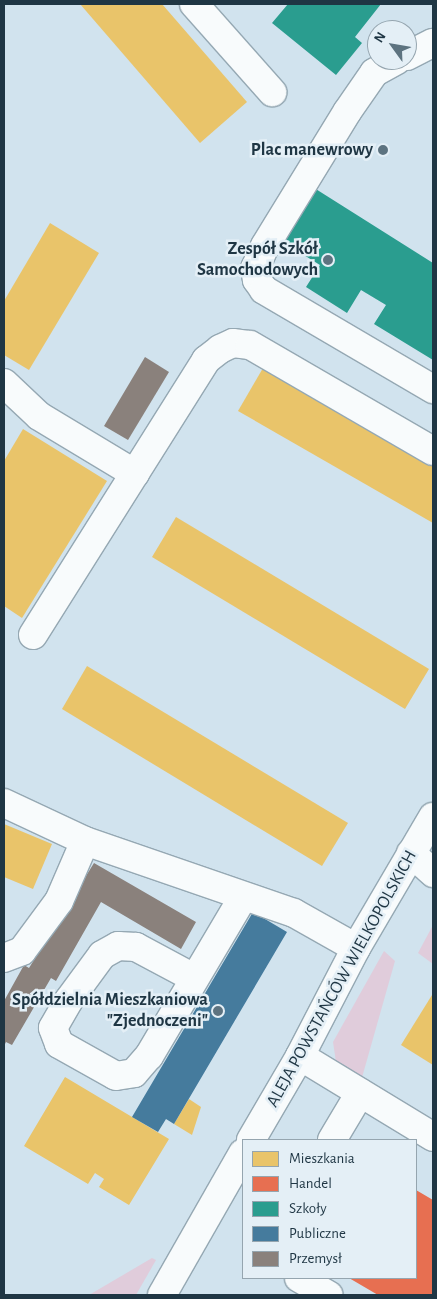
<!DOCTYPE html>
<html>
<head>
<meta charset="utf-8">
<style>
  body { margin:0 }
  #map { position:relative; width:437px; height:1299px; overflow:hidden; background:#d1e3ee; font-family:"Alegreya Sans",sans-serif }
  div>[style] { position:absolute }
  .green>* { inset:0; background:#e0ccdb }
  .homes>* { inset:0; background:#e9c46a }
  .shops>* { inset:0; background:#e76f51 }
  .schools>* { inset:0; background:#2a9d8f }
  .public>* { inset:0; background:#457b9d }
  .industry>* { inset:0; background:#8a817c }
  .roads { filter:drop-shadow(1px 0 #95a8b3) drop-shadow(-1px 0 #95a8b3) drop-shadow(0 1px #95a8b3) drop-shadow(0 -1px #95a8b3) }
  .minor>* { height:28px; margin:-14px; padding:0 14px; transform-origin:14px; border-radius:14px; background:#f8fbfc }
  .dots>* { width:14px; height:14px; translate:-50% -50%; box-sizing:border-box; border:2px solid #e4eff6; border-radius:50% }
  span { translate:-50% -50%; white-space:nowrap; text-align:center; line-height:1.15; -webkit-text-stroke:5px #e4eff6; paint-order:stroke }
  .poi-label { font-size:18px; color:#1f3644; font-weight:700 }
  .right { translate:-100% -50%; text-align:right }
  .street-label { font-size:18px; color:#1f3644 }
  .frame { position:absolute; inset:0; border:5px solid #1f3644; pointer-events:none }
  .legend { position:absolute; left:242px; top:1139px; width:175px; height:140px; box-sizing:border-box; background:#e4eff6; border:1px solid #95a5af; margin:0; padding:6px 9px; list-style:none; font-size:15px; color:#1f3644 }
  .legend li { display:flex; align-items:center; gap:10px; height:25px }
  .legend b { width:25px; border:1px solid #95a5af }
  .north { position:absolute; left:367px; top:20px; width:50px; height:50px; box-sizing:border-box; background:#e4eff6; border:1px solid #95a5af; border-radius:50%; rotate:302deg; font-size:14px; font-weight:700; line-height:20px; text-align:center; color:#1f3644 }
  .north::after { content:''; display:block; margin:auto; width:18px; height:22px; background:#5d7380; clip-path:polygon(50% 0,100% 100%,50% 72%,0 100%) }
</style>
</head>
<body>
<div id="map">
  <div class="green">
    <div style="clip-path:polygon(433px 925px,433px 964px,418px 953px)"></div>
    <div style="clip-path:polygon(384px 951px,395px 961px,361px 1081px,336px 1062px,333px 1042px)"></div>
    <div style="clip-path:polygon(152px 1258px,156px 1260px,136px 1295px,89px 1295px)"></div>
  </div>
  <div class="homes">
    <div style="clip-path:polygon(80px 4px,162px 4px,247px 102px,200px 143px)"></div>
    <div style="clip-path:polygon(50px 223px,99px 253px,29px 370px,4px 355px,4px 301px)"></div>
    <div style="clip-path:polygon(263px 368px,433px 466px,433px 523px,238px 411px)"></div>
    <div style="clip-path:polygon(23px 429px,107px 481px,22px 618px,4px 606px,4px 461px)"></div>
    <div style="clip-path:polygon(176px 517px,429px 669px,405px 709px,152px 557px)"></div>
    <div style="clip-path:polygon(87px 666px,348px 823px,322px 866px,62px 709px)"></div>
    <div style="clip-path:polygon(4px 824px,52px 844px,33px 889px,4px 877px)"></div>
    <div style="clip-path:polygon(432px 995px,433px 995px,433px 1065px,401px 1045px)"></div>
    <div style="clip-path:polygon(65px 1077px,169px 1139px,129px 1205px,99px 1187px,104px 1179px,95px 1173px,88px 1184px,24px 1146px)"></div>
    <div style="clip-path:polygon(189px 1099px,201px 1107px,192px 1135px,174px 1124px)"></div>
  </div>
  <div class="shops">
    <div style="clip-path:polygon(416px 1190px,433px 1200px,433px 1295px,378px 1295px,349px 1278px,416px 1278px)"></div>
  </div>
  <div class="schools">
    <div style="clip-path:polygon(288px 4px,381px 4px,355px 37px,362px 43px,336px 75px,272px 23px)"></div>
    <div style="clip-path:polygon(311px 186px,433px 263px,433px 360px,374px 324px,386px 305px,361px 290px,347px 313px,306px 287px,320px 265px,278px 239px)"></div>
  </div>
  <div class="public">
    <div style="clip-path:polygon(253px 912px,287px 932px,174px 1124px,166px 1119px,158px 1132px,132px 1117px)"></div>
  </div>
  <div class="industry">
    <div style="clip-path:polygon(145px 357px,169px 372px,128px 440px,104px 426px)"></div>
    <div style="clip-path:polygon(94px 863px,196px 922px,181px 949px,101px 902px,56px 981px,51px 978px,12px 1045px,6px 1042px,4px 1046px,4px 1001px,24px 965px,29px 968px)"></div>
  </div>
  <div class="roads">
    <div class="minor">
      <div style="left:194px;top:4px;width:118px;rotate:48.4deg"></div>
      <div style="left:407px;top:56px;width:29px;rotate:-27deg"></div>
      <div style="left:397px;top:60px;width:26px;rotate:151deg"></div>
      <div style="left:374px;top:73px;width:47px;rotate:124.7deg"></div>
      <div style="left:347px;top:112px;width:157px;rotate:121.5deg"></div>
      <div style="left:265px;top:246px;width:24px;rotate:114deg"></div>
      <div style="left:255px;top:268px;width:12px;rotate:81deg"></div>
      <div style="left:257px;top:280px;width:12px;rotate:55deg"></div>
      <div style="left:264px;top:290px;width:196px;rotate:30.4deg"></div>
      <div style="left:4px;top:383px;width:48px;rotate:43.3deg"></div>
      <div style="left:39px;top:416px;width:112px;rotate:31.1deg"></div>
      <div style="left:33px;top:635px;width:325px;rotate:-57.8deg"></div>
      <div style="left:206px;top:360px;width:18px;rotate:-38deg"></div>
      <div style="left:220px;top:349px;width:14px;rotate:-25deg"></div>
      <div style="left:233px;top:343px;width:17px;rotate:7deg"></div>
      <div style="left:250px;top:345px;width:211px;rotate:30.1deg"></div>
      <div style="left:4px;top:803px;width:89px;rotate:25.1deg"></div>
      <div style="left:85px;top:841px;width:221px;rotate:19deg"></div>
      <div style="left:294px;top:913px;width:71px;rotate:29.4deg"></div>
      <div style="left:411px;top:853px;width:30px;rotate:42deg"></div>
      <div style="left:4px;top:958px;width:19px;rotate:-21deg"></div>
      <div style="left:22px;top:951px;width:62px;rotate:-53.5deg"></div>
      <div style="left:59px;top:901px;width:65px;rotate:-66.6deg"></div>
      <div style="left:194px;top:978px;width:66px;rotate:-151.9deg"></div>
      <div style="left:136px;top:947px;width:18px;rotate:-177deg"></div>
      <div style="left:118px;top:946px;width:18px;rotate:151deg"></div>
      <div style="left:102px;top:955px;width:56px;rotate:126.3deg"></div>
      <div style="left:69px;top:1000px;width:32px;rotate:120deg"></div>
      <div style="left:53px;top:1028px;width:17px;rotate:69deg"></div>
      <div style="left:59px;top:1044px;width:65px;rotate:29.3deg"></div>
      <div style="left:116px;top:1076px;width:18px;rotate:-9deg"></div>
      <div style="left:134px;top:1073px;width:23px;rotate:-49deg"></div>
      <div style="left:149px;top:1056px;width:185px;rotate:-59.4deg"></div>
      <div style="left:300px;top:1056px;width:156px;rotate:31.3deg"></div>
      <div style="left:251px;top:1140px;width:97px;rotate:-59.7deg"></div>
      <div style="left:300px;top:1056px;width:122px;rotate:-62.6deg"></div>
      <div style="left:356px;top:948px;width:152px;rotate:-59.6deg"></div>
      <div style="left:332px;top:1140px;width:55px;rotate:-59.2deg"></div>
      <div style="left:299px;top:1278px;width:34px;rotate:30deg"></div>
      <div style="left:162px;top:1295px;width:163px;rotate:-60.3deg"></div>
    </div>
  </div>
  <div class="dots">
    <div style="left:383px;top:150px;background:#5d7380"></div>
    <div style="left:328px;top:260px;background:#5d7380"></div>
    <div style="left:218px;top:1011px;background:#5d7380"></div>
  </div>
  <div class="poi-label">
    <span class="right" style="left:373px;top:150px">Plac manewrowy</span>
    <span class="right" style="left:318px;top:260px">Zespół Szkół<br>Samochodowych</span>
    <span class="right" style="left:208px;top:1011px">Spółdzielnia Mieszkaniowa<br>"Zjednoczeni"</span>
  </div>
  <div class="street-label">
    <span style="left:342px;top:979px;rotate:-61deg">ALEJA POWSTAŃCÓW WIELKOPOLSKICH</span>
  </div>
  <div class="frame"></div>
  <ul class="legend">
  <li><b style="height:14px;background:#e9c46a"></b>Mieszkania</li>
  <li><b style="height:14px;background:#e76f51"></b>Handel</li>
  <li><b style="height:14px;background:#2a9d8f"></b>Szkoły</li>
  <li><b style="height:14px;background:#457b9d"></b>Publiczne</li>
  <li><b style="height:14px;background:#8a817c"></b>Przemysł</li>
  </ul>
  <div class="north">N</div>
</div>
</body>
</html>
